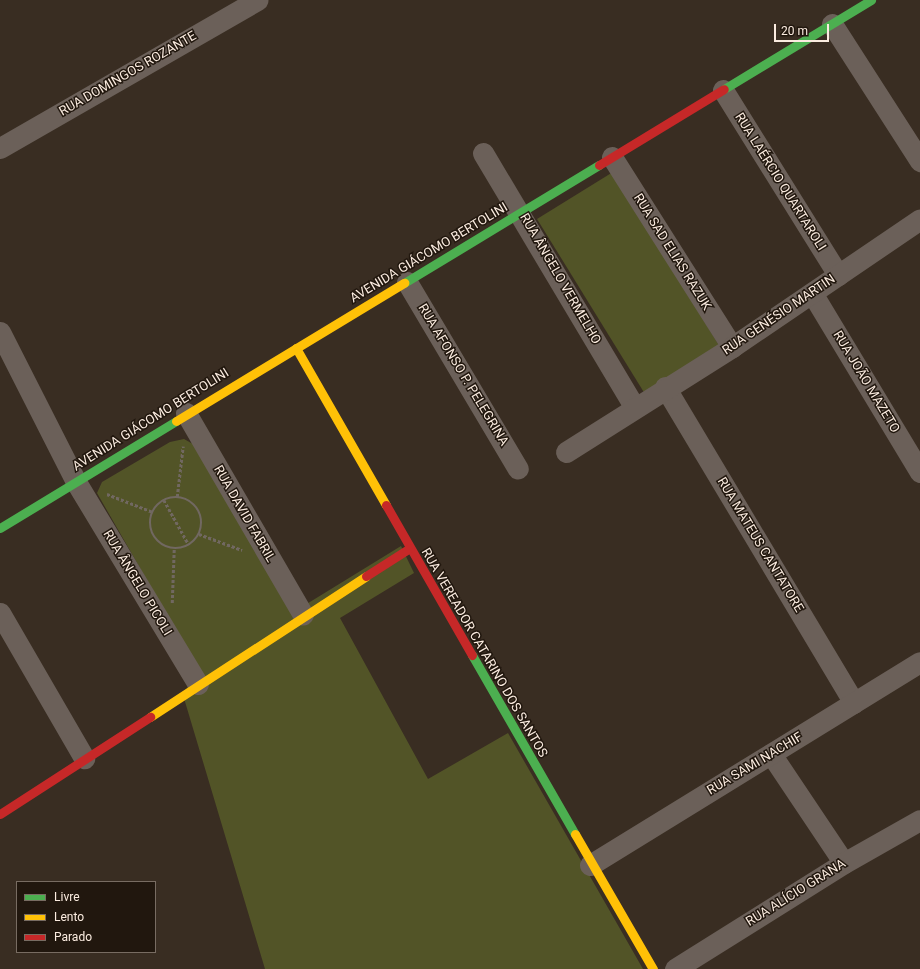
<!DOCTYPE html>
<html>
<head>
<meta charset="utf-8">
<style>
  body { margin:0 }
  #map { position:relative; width:920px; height:969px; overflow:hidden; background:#392d22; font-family:Roboto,sans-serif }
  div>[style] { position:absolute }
  .green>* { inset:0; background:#525427 }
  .path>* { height:2.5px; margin-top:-1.25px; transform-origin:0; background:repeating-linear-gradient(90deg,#716861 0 3px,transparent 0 5px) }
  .path>.ring { margin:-1.25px; padding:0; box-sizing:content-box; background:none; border:2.5px solid #716861; border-radius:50% }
  .street>* { height:21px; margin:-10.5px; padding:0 10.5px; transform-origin:10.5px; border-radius:10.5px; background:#6b6059 }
  .fast>* { height:9px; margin:-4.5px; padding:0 4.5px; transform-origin:4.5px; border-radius:4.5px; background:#4caf50 }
  .slow>* { height:9px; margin:-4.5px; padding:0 4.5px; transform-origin:4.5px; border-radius:4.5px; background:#ffc107 }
  .jam>* { height:9px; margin:-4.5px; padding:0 4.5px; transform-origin:4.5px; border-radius:4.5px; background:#c62828 }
  span { translate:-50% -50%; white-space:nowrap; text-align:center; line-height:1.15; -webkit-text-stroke:3px #21170e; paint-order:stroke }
  .street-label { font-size:13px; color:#fbece0 }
  .legend { position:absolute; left:16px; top:881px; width:140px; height:72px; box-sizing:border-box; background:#21170e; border:1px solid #786c62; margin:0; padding:5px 7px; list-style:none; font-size:12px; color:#fbece0 }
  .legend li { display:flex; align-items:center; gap:8px; height:20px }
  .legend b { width:20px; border:1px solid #786c62 }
  .scale { position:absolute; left:774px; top:24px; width:55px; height:18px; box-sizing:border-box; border:2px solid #fbece0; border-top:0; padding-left:5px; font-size:12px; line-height:14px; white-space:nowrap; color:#fbece0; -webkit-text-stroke:3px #21170e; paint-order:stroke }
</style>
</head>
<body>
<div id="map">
  <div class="green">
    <div style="clip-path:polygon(613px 172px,720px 347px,645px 394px,537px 219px)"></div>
    <div style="clip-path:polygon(184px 439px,193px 444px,292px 613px,401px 546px,414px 573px,340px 618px,428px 779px,508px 733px,643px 969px,265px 969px,183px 695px,198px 669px,97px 493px,102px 482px,170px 442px)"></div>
  </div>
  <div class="path">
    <div style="left:107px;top:494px;width:49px;rotate:21.4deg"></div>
    <div style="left:177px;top:497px;width:51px;rotate:-83.3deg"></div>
    <div class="ring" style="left:150px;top:497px;width:49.5px;height:49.5px"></div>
    <div style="left:164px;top:500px;width:51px;rotate:60.9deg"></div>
    <div style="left:199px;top:534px;width:46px;rotate:20.4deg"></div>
    <div style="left:172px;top:603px;width:54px;rotate:-87.9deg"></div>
  </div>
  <div class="street">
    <div style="left:832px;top:24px;width:163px;rotate:57.3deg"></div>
    <div style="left:723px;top:90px;width:218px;rotate:58.1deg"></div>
    <div style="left:0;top:148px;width:297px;rotate:-29.9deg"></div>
    <div style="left:483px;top:153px;width:295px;rotate:59.2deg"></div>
    <div style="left:612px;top:157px;width:225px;rotate:57.7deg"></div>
    <div style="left:407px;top:282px;width:217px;rotate:59.3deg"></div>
    <div style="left:812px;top:293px;width:209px;rotate:58.9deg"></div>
    <div style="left:0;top:332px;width:168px;rotate:63.1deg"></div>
    <div style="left:76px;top:482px;width:236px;rotate:58.9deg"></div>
    <div style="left:665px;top:387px;width:368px;rotate:59.1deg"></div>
    <div style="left:186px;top:413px;width:233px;rotate:59.9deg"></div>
    <div style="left:566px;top:452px;width:196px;rotate:-32.3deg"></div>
    <div style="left:732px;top:347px;width:227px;rotate:-34.2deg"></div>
    <div style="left:0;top:613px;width:168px;rotate:59.9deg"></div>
    <div style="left:771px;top:754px;width:131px;rotate:56.2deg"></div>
    <div style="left:590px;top:865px;width:387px;rotate:-31.6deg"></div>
    <div style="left:675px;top:969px;width:199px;rotate:-32.1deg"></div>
    <div style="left:844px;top:863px;width:87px;rotate:-29.5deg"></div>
  </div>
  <div class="fast">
    <div style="left:724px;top:89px;width:172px;rotate:-31.2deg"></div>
    <div style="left:404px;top:283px;width:228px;rotate:-31.2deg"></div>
    <div style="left:0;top:528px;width:206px;rotate:-31.3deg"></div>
    <div style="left:472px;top:655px;width:207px;rotate:60.1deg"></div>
  </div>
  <div class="slow">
    <div style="left:296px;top:348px;width:181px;rotate:60.2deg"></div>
    <div style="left:176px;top:421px;width:267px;rotate:-31.2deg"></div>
    <div style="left:150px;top:717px;width:258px;rotate:-33.1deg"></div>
    <div style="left:575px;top:834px;width:156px;rotate:60deg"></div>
  </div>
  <div class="jam">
    <div style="left:599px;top:165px;width:146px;rotate:-31.3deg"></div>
    <div style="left:386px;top:505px;width:173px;rotate:60.2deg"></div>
    <div style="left:366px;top:576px;width:52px;rotate:-32.5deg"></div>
    <div style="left:0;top:814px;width:179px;rotate:-32.9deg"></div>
  </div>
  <div class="street-label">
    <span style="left:128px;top:74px;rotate:-30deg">RUA DOMINGOS ROZANTE</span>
    <span style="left:780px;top:182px;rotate:58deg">RUA LAÉRCIO QUARTAROLI</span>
    <span style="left:672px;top:252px;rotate:58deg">RUA SAD ELIAS RAZUK</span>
    <span style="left:429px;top:253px;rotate:-31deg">AVENIDA GIÁCOMO BERTOLINI</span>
    <span style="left:560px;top:279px;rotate:60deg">RUA ÂNGELO VERMELHO</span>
    <span style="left:779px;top:315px;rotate:-34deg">RUA GENÉSIO MARTIN</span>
    <span style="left:463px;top:375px;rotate:59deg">RUA AFONSO P. PELEGRINA</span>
    <span style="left:866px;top:382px;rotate:59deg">RUA JOÃO MAZETO</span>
    <span style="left:151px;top:420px;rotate:-32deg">AVENIDA GIÁCOMO BERTOLINI</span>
    <span style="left:244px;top:514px;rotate:60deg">RUA DAVID FABRIL</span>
    <span style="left:760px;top:545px;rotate:59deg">RUA MATEUS CANTATORE</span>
    <span style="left:137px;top:583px;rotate:59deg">RUA ÂNGELO PICOLI</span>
    <span style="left:484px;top:653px;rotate:60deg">RUA VEREADOR CATARINO DOS SANTOS</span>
    <span style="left:755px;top:764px;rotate:-31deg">RUA SAMI NACHIF</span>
    <span style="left:796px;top:893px;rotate:-32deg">RUA ALÍCIO GRANA</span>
  </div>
  <ul class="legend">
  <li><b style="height:5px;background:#4caf50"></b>Livre</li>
  <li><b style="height:5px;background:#ffc107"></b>Lento</li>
  <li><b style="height:5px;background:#c62828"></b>Parado</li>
  </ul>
  <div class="scale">20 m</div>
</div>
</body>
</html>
